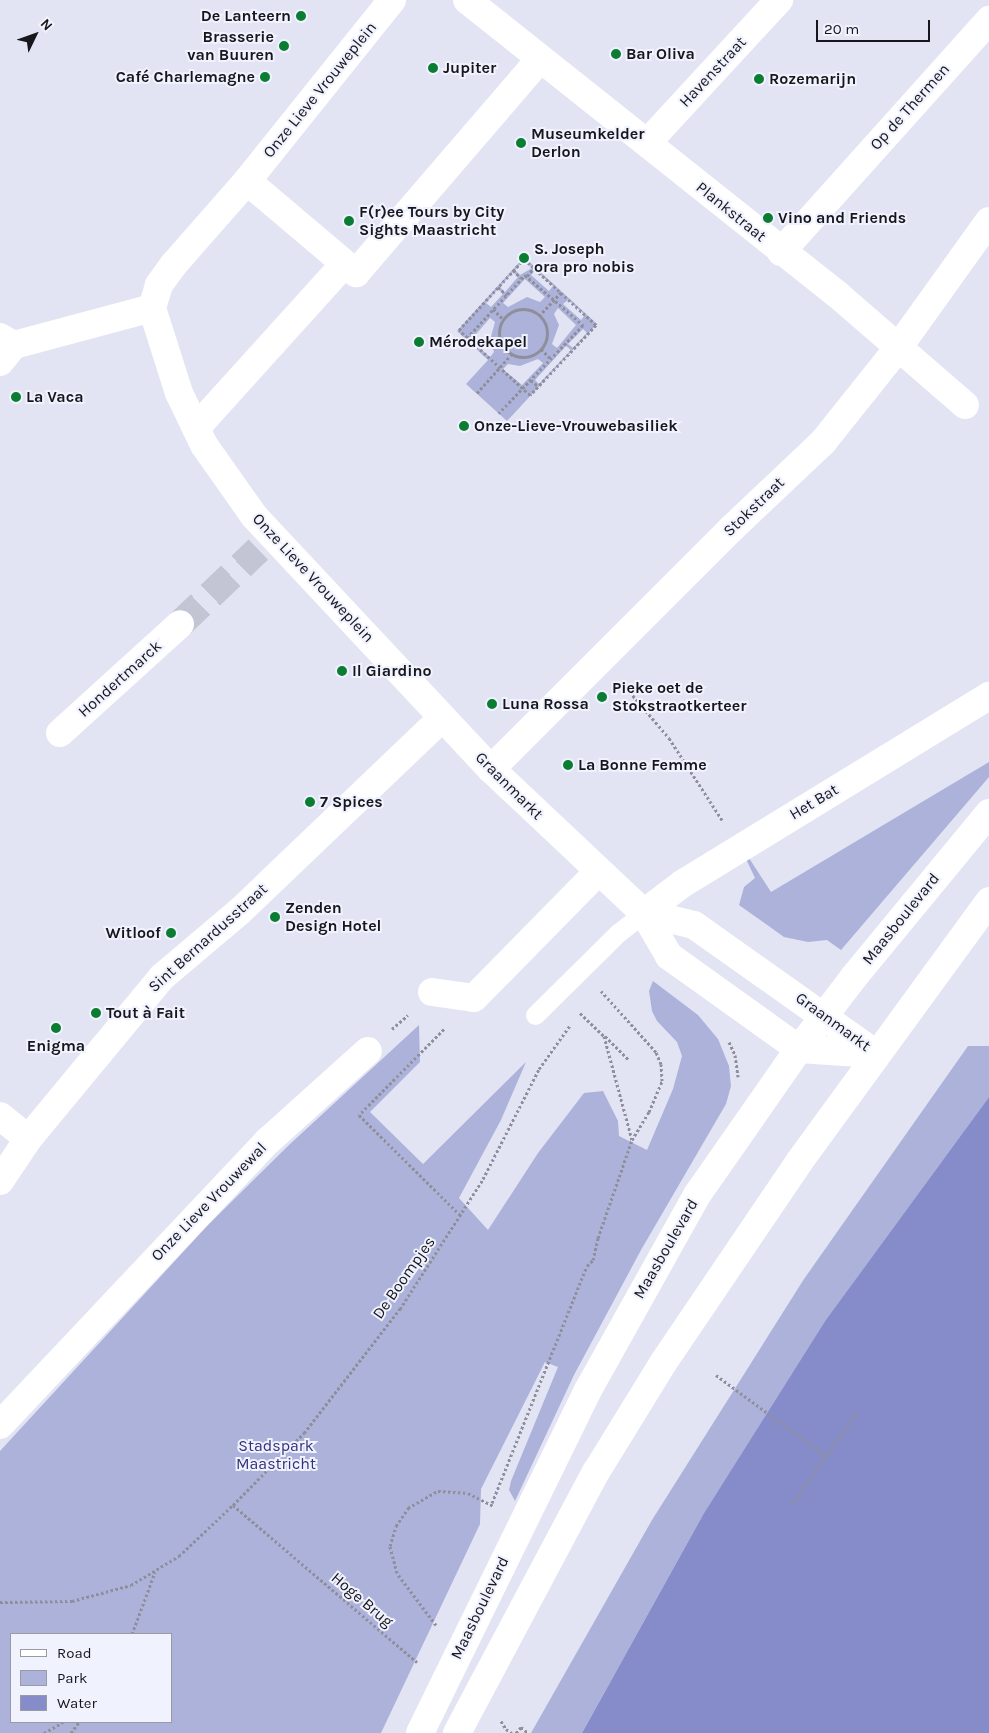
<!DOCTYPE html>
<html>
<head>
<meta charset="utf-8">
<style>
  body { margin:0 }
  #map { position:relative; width:989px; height:1733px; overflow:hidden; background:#e2e4f4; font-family:Karla,sans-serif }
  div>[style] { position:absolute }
  .green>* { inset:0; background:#adb2da }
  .water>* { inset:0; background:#868cc9 }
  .street-tunnel>* { height:28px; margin-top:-14px; transform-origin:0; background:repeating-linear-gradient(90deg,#c3c5d4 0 28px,transparent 0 42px) }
  .path>* { height:3px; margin-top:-1.5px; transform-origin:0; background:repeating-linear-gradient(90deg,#8e8f9b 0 2.5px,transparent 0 5px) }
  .path>.ring { margin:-1.5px; padding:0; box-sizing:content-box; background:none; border:3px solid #8e8f9b; border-radius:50% }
  .lane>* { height:19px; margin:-9.5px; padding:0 9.5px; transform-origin:9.5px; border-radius:9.5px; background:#fff }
  .street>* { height:28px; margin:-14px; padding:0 14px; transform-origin:14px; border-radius:14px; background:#fff }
  .secondary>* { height:28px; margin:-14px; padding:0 14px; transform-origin:14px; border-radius:14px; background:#fff }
  .dots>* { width:14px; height:14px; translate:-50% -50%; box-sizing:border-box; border:2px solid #f0f2fe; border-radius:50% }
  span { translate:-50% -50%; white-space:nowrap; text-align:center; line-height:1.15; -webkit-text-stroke:4px #f0f2fe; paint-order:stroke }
  .poi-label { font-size:16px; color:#16161c; font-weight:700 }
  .right { translate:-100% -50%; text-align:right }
  .left { translate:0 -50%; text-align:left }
  .street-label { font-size:16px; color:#16161c }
  .park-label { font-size:16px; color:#33317b }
  .legend { position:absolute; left:10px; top:1633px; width:162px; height:90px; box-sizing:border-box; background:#f0f2fe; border:1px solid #999aa4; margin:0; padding:6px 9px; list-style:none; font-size:15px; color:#16161c }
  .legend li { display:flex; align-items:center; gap:10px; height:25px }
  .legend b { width:25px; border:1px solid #999aa4 }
  .north { position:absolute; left:10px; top:10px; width:50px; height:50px; -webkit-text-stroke:4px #f0f2fe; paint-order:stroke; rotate:48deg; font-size:14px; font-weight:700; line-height:20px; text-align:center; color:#16161c }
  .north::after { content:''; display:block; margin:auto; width:18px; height:22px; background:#16161c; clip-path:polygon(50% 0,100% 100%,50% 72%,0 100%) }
  .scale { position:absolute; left:816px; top:20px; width:114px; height:22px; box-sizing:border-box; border:2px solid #16161c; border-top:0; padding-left:6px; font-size:15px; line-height:18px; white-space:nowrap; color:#16161c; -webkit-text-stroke:4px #f0f2fe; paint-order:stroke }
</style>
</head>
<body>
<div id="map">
  <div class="green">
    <div style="clip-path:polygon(evenodd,524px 257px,597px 324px,507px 421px,466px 384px,488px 360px,457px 331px,524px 257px,524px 260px,532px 268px,520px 275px,515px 270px,524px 260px,524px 257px,535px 270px,553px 286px,549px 291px,531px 275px,535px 270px,524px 257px,513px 272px,518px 277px,505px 292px,500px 287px,513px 272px,524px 257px,525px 279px,545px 297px,540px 302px,527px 297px,508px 307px,503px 303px,525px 279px,524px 257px,498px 289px,503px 294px,491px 307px,486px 303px,498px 289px,524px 257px,568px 300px,585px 315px,581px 320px,563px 304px,568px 300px,524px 257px,558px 308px,576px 325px,557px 348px,552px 344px,559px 325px,554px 314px,558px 308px,524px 257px,490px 318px,495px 322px,490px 340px,494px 352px,490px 357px,471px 340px,490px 318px,524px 257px,583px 329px,587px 333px,573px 348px,568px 344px,583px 329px,524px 257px,566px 346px,571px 350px,539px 384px,535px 380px,566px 346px,524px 257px,538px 359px,543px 363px,522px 385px,503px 369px,508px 364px,520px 366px,538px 359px)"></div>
    <div style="clip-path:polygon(989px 762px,989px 777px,841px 950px,827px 940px,808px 942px,784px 937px,739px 905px,744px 887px,755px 878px,746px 859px,749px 858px,771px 892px)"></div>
    <div style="clip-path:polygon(evenodd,653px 981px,698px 1015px,718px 1039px,729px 1066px,731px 1086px,726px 1104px,641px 1250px,574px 1375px,515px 1501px,509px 1490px,511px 1481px,558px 1367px,545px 1362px,481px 1489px,480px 1524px,381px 1733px,0 1733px,0 1451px,207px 1226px,289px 1145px,419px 1025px,420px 1062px,370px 1112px,423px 1164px,526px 1062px,501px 1120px,459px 1198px,488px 1230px,538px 1153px,584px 1093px,603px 1091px,618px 1121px,619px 1136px,647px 1150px,673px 1089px,682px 1056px,677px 1042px,657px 1021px,652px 1011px,649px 991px,653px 981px,11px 1634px,171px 1634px,171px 1722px,11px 1722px,11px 1634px)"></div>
    <div style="clip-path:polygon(968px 1046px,989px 1046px,989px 1097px,825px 1321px,704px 1513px,582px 1733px,531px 1733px,652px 1520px,804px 1279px)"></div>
  </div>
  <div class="water">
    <div style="clip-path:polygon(989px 1097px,989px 1733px,582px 1733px,704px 1513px,825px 1321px)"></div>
  </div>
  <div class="street-tunnel">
    <div style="left:180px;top:624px;width:108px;rotate:-43.5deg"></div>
  </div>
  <div class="path">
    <div style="left:524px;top:259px;width:98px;rotate:42.5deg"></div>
    <div style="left:596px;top:325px;width:96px;rotate:133.3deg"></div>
    <div style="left:530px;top:395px;width:96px;rotate:-137.5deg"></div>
    <div style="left:459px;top:330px;width:96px;rotate:-47.5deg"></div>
    <div style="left:513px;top:270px;width:11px;rotate:45deg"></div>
    <div style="left:527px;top:276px;width:11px;rotate:-49deg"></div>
    <div style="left:498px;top:287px;width:12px;rotate:42deg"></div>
    <div class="ring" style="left:499px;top:309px;width:45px;height:45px"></div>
    <div style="left:493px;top:309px;width:14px;rotate:45deg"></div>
    <div style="left:539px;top:316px;width:33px;rotate:-47deg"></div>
    <div style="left:467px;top:338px;width:86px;rotate:-47.4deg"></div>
    <div style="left:525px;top:275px;width:77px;rotate:40.8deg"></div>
    <div style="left:583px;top:325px;width:122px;rotate:133.7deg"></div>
    <div style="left:541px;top:349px;width:14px;rotate:45deg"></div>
    <div style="left:531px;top:380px;width:9px;rotate:41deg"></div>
    <div style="left:477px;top:393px;width:51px;rotate:-48.2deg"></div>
    <div style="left:623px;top:684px;width:71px;rotate:49.6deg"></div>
    <div style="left:669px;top:738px;width:98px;rotate:57.1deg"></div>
    <div style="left:580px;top:1013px;width:33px;rotate:44deg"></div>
    <div style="left:604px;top:1036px;width:108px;rotate:74.9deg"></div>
    <div style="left:392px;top:1029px;width:21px;rotate:-41deg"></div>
    <div style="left:444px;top:1029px;width:121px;rotate:134.7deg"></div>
    <div style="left:359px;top:1115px;width:144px;rotate:44.7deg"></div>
    <div style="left:605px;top:1036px;width:34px;rotate:45deg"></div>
    <div style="left:729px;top:1042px;width:14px;rotate:65deg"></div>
    <div style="left:735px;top:1055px;width:22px;rotate:82deg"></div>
    <div style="left:716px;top:1375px;width:137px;rotate:36.4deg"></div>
    <div style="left:492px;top:1503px;width:255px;rotate:-68.2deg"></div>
    <div style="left:587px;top:1266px;width:8px;rotate:-45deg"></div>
    <div style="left:593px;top:1260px;width:23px;rotate:-77deg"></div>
    <div style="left:598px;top:1238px;width:104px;rotate:-70.9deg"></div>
    <div style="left:632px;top:1140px;width:33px;rotate:-59deg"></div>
    <div style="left:649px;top:1112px;width:34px;rotate:-67deg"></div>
    <div style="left:662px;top:1081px;width:17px;rotate:-93deg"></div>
    <div style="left:661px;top:1064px;width:13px;rotate:-113deg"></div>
    <div style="left:656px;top:1052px;width:82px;rotate:-132deg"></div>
    <div style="left:792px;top:1504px;width:114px;rotate:-54.6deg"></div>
    <div style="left:233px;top:1505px;width:242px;rotate:40.5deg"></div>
    <div style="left:0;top:1602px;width:72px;rotate:-0.8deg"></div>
    <div style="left:72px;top:1601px;width:61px;rotate:-15.2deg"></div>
    <div style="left:131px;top:1585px;width:56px;rotate:-31.1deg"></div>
    <div style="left:179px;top:1556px;width:74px;rotate:-43.4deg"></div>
    <div style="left:233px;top:1505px;width:101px;rotate:-45.4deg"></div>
    <div style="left:304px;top:1433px;width:157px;rotate:-52.3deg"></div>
    <div style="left:400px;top:1309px;width:154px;rotate:-57.4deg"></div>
    <div style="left:483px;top:1179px;width:123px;rotate:-63deg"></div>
    <div style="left:539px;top:1069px;width:55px;rotate:-54.6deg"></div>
    <div style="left:436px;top:1625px;width:65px;rotate:-126.9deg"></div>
    <div style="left:397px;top:1573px;width:28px;rotate:-105deg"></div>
    <div style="left:390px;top:1546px;width:21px;rotate:-73deg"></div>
    <div style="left:396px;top:1526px;width:22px;rotate:-56deg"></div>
    <div style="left:408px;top:1508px;width:34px;rotate:-30deg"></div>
    <div style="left:438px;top:1491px;width:30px;rotate:4deg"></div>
    <div style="left:468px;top:1493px;width:28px;rotate:27deg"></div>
    <div style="left:132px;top:1634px;width:66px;rotate:-69.6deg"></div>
    <div style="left:501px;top:1721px;width:9px;rotate:58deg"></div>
    <div style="left:506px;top:1729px;width:7px;rotate:34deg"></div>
    <div style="left:44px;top:1733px;width:22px;rotate:-30deg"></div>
    <div style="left:71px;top:1733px;width:14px;rotate:-54deg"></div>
    <div style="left:516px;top:1733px;width:8px;rotate:-50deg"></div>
    <div style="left:521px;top:1727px;width:9px;rotate:41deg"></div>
  </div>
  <div class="lane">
    <div style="left:535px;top:1015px;width:117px;rotate:-44.7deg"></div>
    <div style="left:618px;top:933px;width:33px;rotate:-38deg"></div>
  </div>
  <div class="street">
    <div style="left:392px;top:0;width:232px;rotate:128.7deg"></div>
    <div style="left:247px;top:181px;width:111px;rotate:131.3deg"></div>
    <div style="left:174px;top:264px;width:26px;rotate:126deg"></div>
    <div style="left:159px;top:285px;width:24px;rotate:107deg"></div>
    <div style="left:152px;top:308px;width:89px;rotate:72.4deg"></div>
    <div style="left:179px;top:393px;width:58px;rotate:64.3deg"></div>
    <div style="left:204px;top:445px;width:87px;rotate:54.8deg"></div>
    <div style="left:254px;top:516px;width:347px;rotate:46.9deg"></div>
    <div style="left:491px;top:769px;width:210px;rotate:43.3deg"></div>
    <div style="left:644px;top:913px;width:50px;rotate:59.8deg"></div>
    <div style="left:669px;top:956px;width:160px;rotate:35.6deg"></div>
    <div style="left:799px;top:1049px;width:77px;rotate:3.7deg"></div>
    <div style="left:467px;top:0;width:474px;rotate:38.5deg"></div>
    <div style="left:838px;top:295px;width:168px;rotate:40.9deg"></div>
    <div style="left:647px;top:143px;width:195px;rotate:-47.3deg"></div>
    <div style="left:247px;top:181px;width:143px;rotate:40.2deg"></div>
    <div style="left:356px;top:273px;width:281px;rotate:-49.3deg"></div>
    <div style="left:781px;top:252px;width:312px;rotate:-48.1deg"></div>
    <div style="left:0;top:337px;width:16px;rotate:30deg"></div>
    <div style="left:14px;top:345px;width:143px;rotate:-15deg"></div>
    <div style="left:0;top:362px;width:22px;rotate:-51deg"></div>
    <div style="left:196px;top:428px;width:221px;rotate:-47.9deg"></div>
    <div style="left:60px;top:733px;width:162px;rotate:-42.2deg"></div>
    <div style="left:491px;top:769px;width:339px;rotate:-45deg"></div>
    <div style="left:731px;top:529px;width:127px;rotate:-43.4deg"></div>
    <div style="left:823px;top:442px;width:120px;rotate:-51.4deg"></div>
    <div style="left:898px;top:348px;width:156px;rotate:-54.4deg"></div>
    <div style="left:644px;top:913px;width:48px;rotate:-37.3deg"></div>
    <div style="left:682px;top:884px;width:360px;rotate:-31.5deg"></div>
    <div style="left:644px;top:913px;width:51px;rotate:13.5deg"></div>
    <div style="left:694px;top:925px;width:223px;rotate:35.3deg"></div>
    <div style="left:432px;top:992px;width:42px;rotate:8.1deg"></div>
    <div style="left:474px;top:998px;width:177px;rotate:-45.5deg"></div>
    <div style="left:0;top:1116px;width:36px;rotate:39deg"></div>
    <div style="left:0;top:1181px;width:50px;rotate:-56.3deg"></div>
    <div style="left:28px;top:1139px;width:210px;rotate:-50.4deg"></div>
    <div style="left:162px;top:977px;width:101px;rotate:-40.2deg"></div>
    <div style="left:239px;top:912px;width:281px;rotate:-43.7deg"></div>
    <div style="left:0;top:1425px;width:392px;rotate:-46.7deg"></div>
    <div style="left:269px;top:1140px;width:133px;rotate:-42deg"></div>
  </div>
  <div class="secondary">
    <div style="left:420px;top:1733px;width:382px;rotate:-63.9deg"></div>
    <div style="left:588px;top:1390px;width:223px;rotate:-60.8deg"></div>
    <div style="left:697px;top:1195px;width:178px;rotate:-55.1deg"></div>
    <div style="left:799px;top:1049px;width:89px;rotate:-52.7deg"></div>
    <div style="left:853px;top:978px;width:214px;rotate:-50.5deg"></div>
    <div style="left:457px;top:1733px;width:296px;rotate:-62deg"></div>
    <div style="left:596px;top:1472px;width:128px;rotate:-58.4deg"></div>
    <div style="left:663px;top:1363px;width:243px;rotate:-55.9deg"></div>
    <div style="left:799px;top:1162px;width:323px;rotate:-53.9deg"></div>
  </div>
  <div class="dots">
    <div style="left:301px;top:16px;background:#0b7d33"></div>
    <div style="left:284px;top:46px;background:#0b7d33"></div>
    <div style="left:616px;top:54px;background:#0b7d33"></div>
    <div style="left:433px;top:68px;background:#0b7d33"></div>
    <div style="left:265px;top:77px;background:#0b7d33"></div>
    <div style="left:759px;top:79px;background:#0b7d33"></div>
    <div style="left:521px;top:143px;background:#0b7d33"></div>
    <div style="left:768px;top:218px;background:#0b7d33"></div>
    <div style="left:349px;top:221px;background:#0b7d33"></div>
    <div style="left:524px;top:258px;background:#0b7d33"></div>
    <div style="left:419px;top:342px;background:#0b7d33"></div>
    <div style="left:16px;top:397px;background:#0b7d33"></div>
    <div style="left:464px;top:426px;background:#0b7d33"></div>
    <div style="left:342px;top:671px;background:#0b7d33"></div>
    <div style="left:602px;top:697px;background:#0b7d33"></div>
    <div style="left:492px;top:704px;background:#0b7d33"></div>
    <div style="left:568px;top:765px;background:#0b7d33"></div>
    <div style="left:310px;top:802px;background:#0b7d33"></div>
    <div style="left:275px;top:917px;background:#0b7d33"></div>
    <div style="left:171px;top:933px;background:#0b7d33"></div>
    <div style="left:96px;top:1013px;background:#0b7d33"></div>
    <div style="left:56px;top:1028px;background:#0b7d33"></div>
  </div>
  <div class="poi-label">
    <span class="right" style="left:291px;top:16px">De Lanteern</span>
    <span class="right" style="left:274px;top:46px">Brasserie<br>van Buuren</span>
    <span class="left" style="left:626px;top:54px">Bar Oliva</span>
    <span class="left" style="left:443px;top:68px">Jupiter</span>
    <span class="right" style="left:255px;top:77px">Café Charlemagne</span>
    <span class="left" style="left:769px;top:79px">Rozemarijn</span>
    <span class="left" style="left:531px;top:143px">Museumkelder<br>Derlon</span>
    <span class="left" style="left:359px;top:221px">F(r)ee Tours by City<br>Sights Maastricht</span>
    <span class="left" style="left:778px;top:218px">Vino and Friends</span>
    <span class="left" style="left:534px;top:258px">S. Joseph<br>ora pro nobis</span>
    <span class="left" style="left:429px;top:342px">Mérodekapel</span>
    <span class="left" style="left:26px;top:397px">La Vaca</span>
    <span class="left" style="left:474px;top:426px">Onze-Lieve-Vrouwebasiliek</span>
    <span class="left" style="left:352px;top:671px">Il Giardino</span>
    <span class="left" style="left:612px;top:697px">Pieke oet de<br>Stokstraotkerteer</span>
    <span class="left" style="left:502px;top:704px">Luna Rossa</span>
    <span class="left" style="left:578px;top:765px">La Bonne Femme</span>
    <span class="left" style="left:320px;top:802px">7 Spices</span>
    <span class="left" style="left:285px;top:917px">Zenden<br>Design Hotel</span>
    <span class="right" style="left:161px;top:933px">Witloof</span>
    <span class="left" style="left:106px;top:1013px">Tout à Fait</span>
    <span style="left:56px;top:1046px">Enigma</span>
  </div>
  <div class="street-label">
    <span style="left:713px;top:72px;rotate:-47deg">Havenstraat</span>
    <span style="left:320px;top:90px;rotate:-51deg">Onze Lieve Vrouweplein</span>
    <span style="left:910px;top:107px;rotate:-48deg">Op de Thermen</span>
    <span style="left:731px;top:212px;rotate:39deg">Plankstraat</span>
    <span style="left:754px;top:507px;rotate:-44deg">Stokstraat</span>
    <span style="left:313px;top:578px;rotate:47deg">Onze Lieve Vrouweplein</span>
    <span style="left:120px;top:679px;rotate:-42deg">Hondertmarck</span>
    <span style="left:509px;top:786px;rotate:45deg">Graanmarkt</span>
    <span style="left:814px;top:802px;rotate:-31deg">Het Bat</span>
    <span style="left:901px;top:919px;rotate:-51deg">Maasboulevard</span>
    <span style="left:208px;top:938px;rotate:-42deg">Sint Bernardusstraat</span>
    <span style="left:833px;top:1022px;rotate:36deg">Graanmarkt</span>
    <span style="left:209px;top:1202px;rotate:-46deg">Onze Lieve Vrouwewal</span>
    <span style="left:666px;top:1249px;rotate:-60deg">Maasboulevard</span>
    <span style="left:404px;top:1278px;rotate:-55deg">De Boompjes</span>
    <span style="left:362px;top:1600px;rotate:40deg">Hoge Brug</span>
    <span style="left:480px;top:1608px;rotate:-64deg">Maasboulevard</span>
  </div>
  <div class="park-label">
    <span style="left:276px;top:1455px">Stadspark<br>Maastricht</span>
  </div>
  <ul class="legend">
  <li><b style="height:6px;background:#fff"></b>Road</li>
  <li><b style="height:14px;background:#adb2da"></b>Park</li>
  <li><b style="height:14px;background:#868cc9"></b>Water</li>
  </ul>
  <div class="north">N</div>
  <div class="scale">20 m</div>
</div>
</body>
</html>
